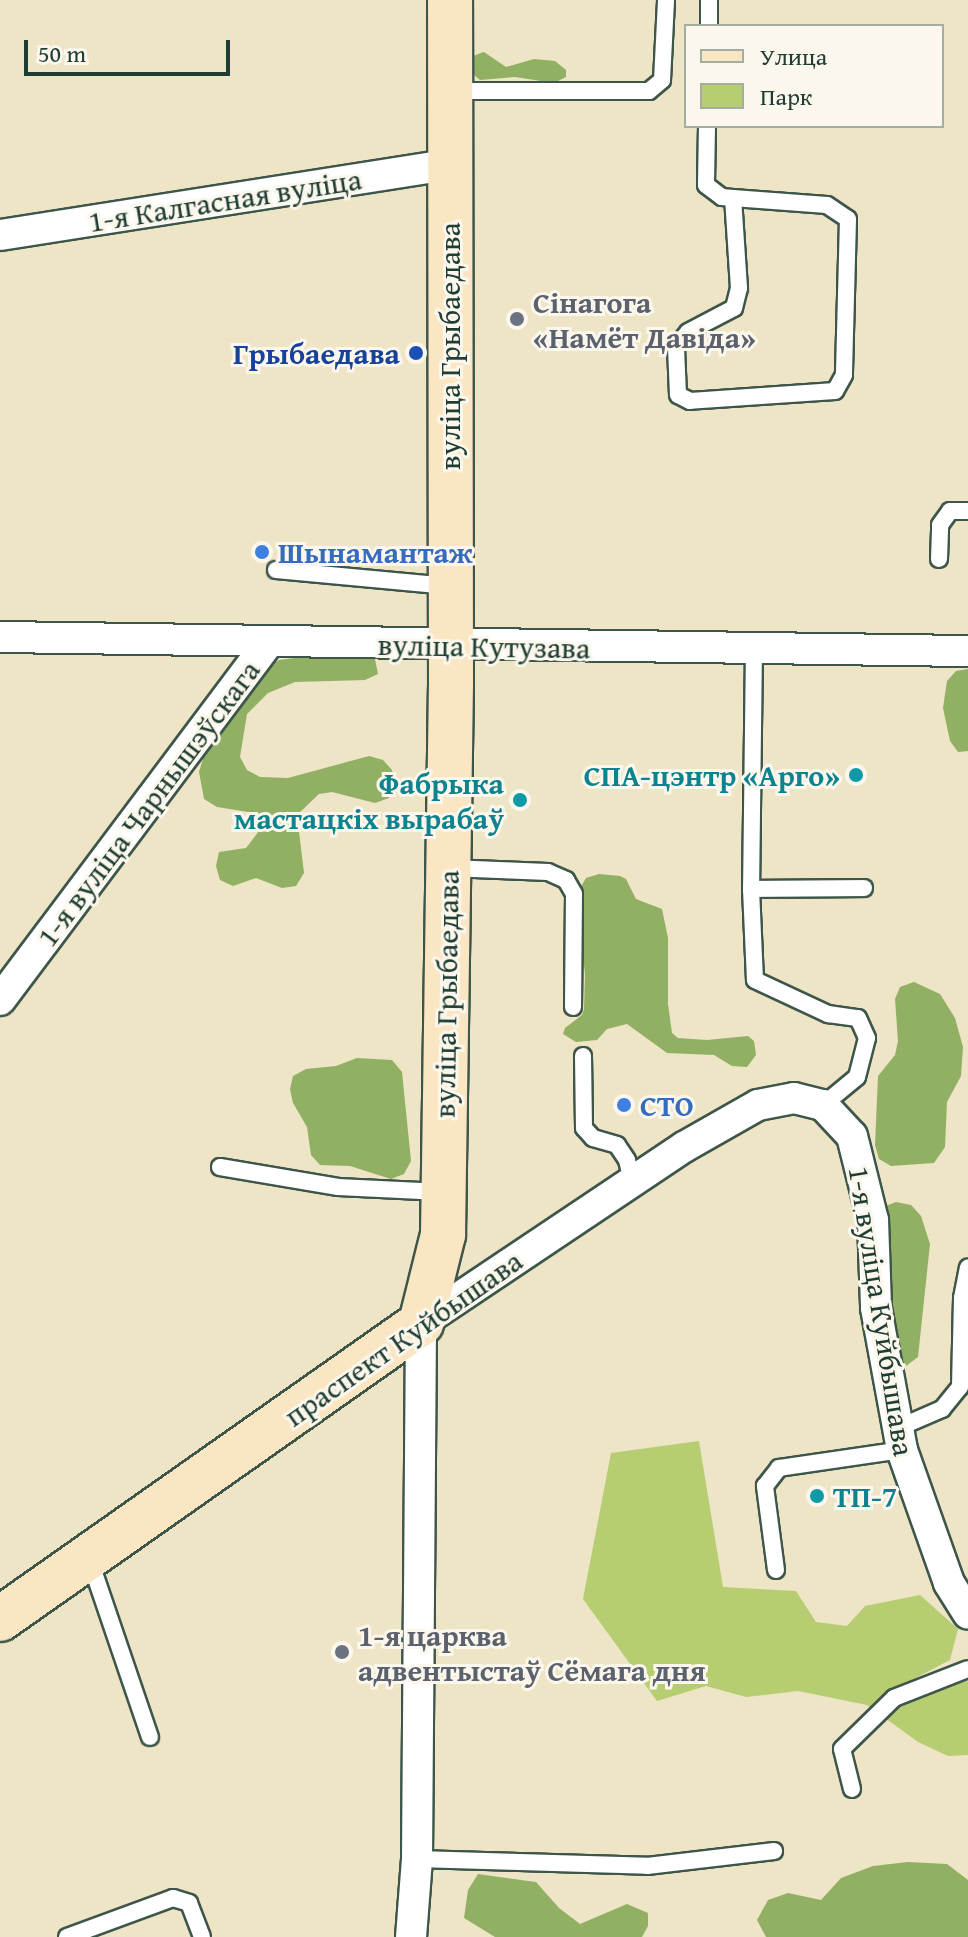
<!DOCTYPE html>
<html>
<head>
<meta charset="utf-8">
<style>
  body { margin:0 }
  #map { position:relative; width:968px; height:1937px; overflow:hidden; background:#eee4c6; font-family:"Gentium Book Plus",serif }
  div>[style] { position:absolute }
  .green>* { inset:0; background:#b7cd71 }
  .forest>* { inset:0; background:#91b063 }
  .roads { filter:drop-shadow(2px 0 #3e564a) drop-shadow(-2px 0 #3e564a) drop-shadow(0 2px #3e564a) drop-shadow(0 -2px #3e564a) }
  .lane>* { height:16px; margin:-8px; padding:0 8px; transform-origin:8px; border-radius:8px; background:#fff }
  .street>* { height:30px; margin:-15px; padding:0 15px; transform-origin:15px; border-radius:15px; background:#fff }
  .secondary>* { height:44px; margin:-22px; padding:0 22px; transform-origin:22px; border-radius:22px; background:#fbe6c4 }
  .dots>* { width:22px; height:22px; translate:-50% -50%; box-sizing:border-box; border:4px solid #fbf7ec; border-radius:50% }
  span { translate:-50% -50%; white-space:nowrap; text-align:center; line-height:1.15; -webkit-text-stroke:6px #fbf7ec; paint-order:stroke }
  .street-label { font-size:30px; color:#1f3d34 }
  .worship-label { font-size:30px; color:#5b616d; font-weight:700 }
  .left { translate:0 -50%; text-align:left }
  .transit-label { font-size:30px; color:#164399; font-weight:700 }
  .right { translate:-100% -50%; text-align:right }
  .shop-label { font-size:30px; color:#366cbe; font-weight:700 }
  .culture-label { font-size:30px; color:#0d838f; font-weight:700 }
  .legend { position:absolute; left:684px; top:24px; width:260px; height:104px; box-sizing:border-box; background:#fbf7ec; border:2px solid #a3ada2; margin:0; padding:10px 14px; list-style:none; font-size:24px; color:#1f3d34 }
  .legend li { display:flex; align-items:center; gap:16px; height:40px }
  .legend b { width:40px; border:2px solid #a3ada2 }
  .scale { position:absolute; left:24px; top:40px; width:206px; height:36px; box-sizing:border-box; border:4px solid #1f3d34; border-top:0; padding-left:10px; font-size:24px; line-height:28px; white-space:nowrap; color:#1f3d34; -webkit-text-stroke:6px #fbf7ec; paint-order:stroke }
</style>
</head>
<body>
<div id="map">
  <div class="green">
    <div style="clip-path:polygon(699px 1441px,723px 1587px,796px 1591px,816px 1622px,847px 1626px,865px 1606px,920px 1595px,958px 1629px,950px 1660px,904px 1684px,913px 1692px,968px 1681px,968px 1755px,948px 1756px,918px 1742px,867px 1705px,798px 1691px,746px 1697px,706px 1686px,657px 1701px,583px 1599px,611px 1453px)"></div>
  </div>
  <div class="forest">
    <div style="clip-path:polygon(484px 52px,506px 67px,534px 59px,555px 61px,566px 70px,566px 77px,554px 83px,515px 77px,480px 80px,469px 71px,470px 57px)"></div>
    <div style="clip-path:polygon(334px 653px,375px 659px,378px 674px,365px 680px,295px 682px,268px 693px,247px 714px,240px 757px,247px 770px,260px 777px,288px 778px,369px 756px,383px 760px,392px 770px,395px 785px,389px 798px,375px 803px,332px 792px,319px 794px,297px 815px,304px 873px,296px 886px,282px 888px,256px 878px,233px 886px,220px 880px,216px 866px,219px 852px,246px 848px,262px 827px,260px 814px,217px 807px,204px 799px,199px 772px,207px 745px,255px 675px,279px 660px)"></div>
    <div style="clip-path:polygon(968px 669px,968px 751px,958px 752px,950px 741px,943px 708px,947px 681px,956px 671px)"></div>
    <div style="clip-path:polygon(599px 874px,620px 876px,626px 879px,636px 899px,662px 909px,668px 938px,668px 1004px,672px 1033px,678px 1038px,707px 1040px,748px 1036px,754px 1041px,756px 1055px,747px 1067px,732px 1066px,714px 1055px,667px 1053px,627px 1024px,607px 1029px,597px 1040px,576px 1042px,563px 1034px,565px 1028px,582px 1015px,584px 1009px,585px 974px,577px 905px,579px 890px,586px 878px)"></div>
    <div style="clip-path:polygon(914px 982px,940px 994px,955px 1018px,963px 1047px,961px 1076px,947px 1102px,945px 1147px,934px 1163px,891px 1166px,879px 1159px,875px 1145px,878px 1076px,895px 1055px,898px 1041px,895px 999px,900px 987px)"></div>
    <div style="clip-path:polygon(357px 1058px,392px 1060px,402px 1072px,411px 1161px,404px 1174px,391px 1179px,350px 1166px,320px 1165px,311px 1155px,307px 1127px,293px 1103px,290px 1089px,293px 1076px,306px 1069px,336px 1066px)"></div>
    <div style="clip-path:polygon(896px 1202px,911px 1205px,921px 1216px,930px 1244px,918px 1357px,906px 1366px,894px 1357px,883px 1207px)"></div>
    <div style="clip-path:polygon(908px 1862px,947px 1864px,968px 1880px,968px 1937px,766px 1937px,757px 1920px,768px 1900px,788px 1893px,821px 1900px,841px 1878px,873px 1866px)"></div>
    <div style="clip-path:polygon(478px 1874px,536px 1882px,559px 1908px,580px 1924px,627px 1904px,648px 1913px,648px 1926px,642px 1937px,495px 1937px,464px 1918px,468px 1890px)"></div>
  </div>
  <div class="roads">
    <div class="lane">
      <div style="left:709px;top:26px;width:26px;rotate:-90deg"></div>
      <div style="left:452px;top:91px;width:197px"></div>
      <div style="left:649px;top:91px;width:17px;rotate:-40deg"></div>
      <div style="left:662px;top:80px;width:80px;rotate:-87.1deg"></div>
      <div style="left:707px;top:126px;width:59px;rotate:91deg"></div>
      <div style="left:706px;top:185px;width:20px;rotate:37deg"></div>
      <div style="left:722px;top:197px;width:11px;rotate:5deg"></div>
      <div style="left:733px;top:198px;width:94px;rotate:4.3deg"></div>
      <div style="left:827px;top:205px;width:25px;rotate:34deg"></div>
      <div style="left:848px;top:219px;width:156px;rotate:91.5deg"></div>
      <div style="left:844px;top:375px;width:18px;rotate:119deg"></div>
      <div style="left:835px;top:391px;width:145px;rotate:176.1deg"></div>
      <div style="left:690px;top:401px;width:13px;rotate:-153deg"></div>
      <div style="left:678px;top:395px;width:48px;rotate:-92.4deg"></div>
      <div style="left:676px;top:347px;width:19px;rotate:-51deg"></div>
      <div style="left:688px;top:332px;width:52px;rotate:-27.6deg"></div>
      <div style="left:734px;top:308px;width:21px;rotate:-76deg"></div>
      <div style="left:739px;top:288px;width:90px;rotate:-93.8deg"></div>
      <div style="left:939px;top:559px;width:34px;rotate:-88deg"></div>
      <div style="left:940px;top:525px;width:17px;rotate:-54deg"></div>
      <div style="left:950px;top:511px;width:18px"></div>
      <div style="left:276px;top:570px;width:173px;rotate:5.3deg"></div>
      <div style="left:754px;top:648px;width:241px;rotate:90.7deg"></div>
      <div style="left:751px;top:889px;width:91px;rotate:87.5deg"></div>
      <div style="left:755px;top:980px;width:81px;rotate:25deg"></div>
      <div style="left:828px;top:1014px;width:30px;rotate:8deg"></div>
      <div style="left:858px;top:1018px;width:22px;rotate:66deg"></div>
      <div style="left:867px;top:1038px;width:40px;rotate:104.4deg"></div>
      <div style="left:857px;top:1077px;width:44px;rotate:140.5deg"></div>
      <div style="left:449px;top:868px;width:99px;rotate:2.3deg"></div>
      <div style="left:548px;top:872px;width:20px;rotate:24deg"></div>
      <div style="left:566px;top:880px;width:16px;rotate:60deg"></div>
      <div style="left:574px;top:894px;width:113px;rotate:90.5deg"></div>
      <div style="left:751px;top:889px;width:113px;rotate:-0.5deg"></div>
      <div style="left:583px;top:1056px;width:72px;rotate:89.2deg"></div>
      <div style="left:584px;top:1128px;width:13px;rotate:48deg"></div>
      <div style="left:593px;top:1138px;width:25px;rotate:16deg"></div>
      <div style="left:617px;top:1145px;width:18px;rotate:56deg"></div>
      <div style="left:627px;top:1160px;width:23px;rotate:77deg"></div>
      <div style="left:220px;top:1167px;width:120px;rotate:9.6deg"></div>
      <div style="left:338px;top:1187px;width:104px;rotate:2.8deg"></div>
      <div style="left:898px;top:1428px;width:48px;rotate:-23.4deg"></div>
      <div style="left:942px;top:1409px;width:28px;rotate:-51deg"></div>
      <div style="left:960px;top:1387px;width:89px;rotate:-88.7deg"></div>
      <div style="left:962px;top:1298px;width:31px;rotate:-79deg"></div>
      <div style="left:89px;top:1558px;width:189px;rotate:71.2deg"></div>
      <div style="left:776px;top:1570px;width:85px;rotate:-97.5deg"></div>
      <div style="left:765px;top:1486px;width:23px;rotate:-52deg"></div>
      <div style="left:779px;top:1468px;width:124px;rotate:-8.3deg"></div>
      <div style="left:852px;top:1789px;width:41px;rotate:-104deg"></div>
      <div style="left:842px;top:1749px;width:73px;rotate:-44.4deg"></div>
      <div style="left:894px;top:1698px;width:79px;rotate:-21.4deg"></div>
      <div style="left:417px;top:1859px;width:230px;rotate:1.7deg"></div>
      <div style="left:647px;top:1866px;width:128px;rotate:-6.7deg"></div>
      <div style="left:67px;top:1937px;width:113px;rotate:-20.2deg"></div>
      <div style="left:173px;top:1898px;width:17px;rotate:17deg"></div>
      <div style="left:189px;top:1903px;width:36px;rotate:69deg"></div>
    </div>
    <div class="street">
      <div style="left:0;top:235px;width:454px;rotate:-8.9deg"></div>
      <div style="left:0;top:637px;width:968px;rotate:0.83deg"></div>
      <div style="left:0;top:1000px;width:446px;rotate:-53.1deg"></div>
      <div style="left:411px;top:1937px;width:78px;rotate:-85.6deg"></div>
      <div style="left:417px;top:1859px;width:536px;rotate:-89.57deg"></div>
      <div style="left:421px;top:1323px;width:316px;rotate:-33.8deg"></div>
      <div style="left:684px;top:1147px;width:85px;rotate:-29.6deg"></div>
      <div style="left:758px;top:1105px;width:37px;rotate:-11deg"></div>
      <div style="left:794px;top:1098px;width:30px;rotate:14deg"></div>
      <div style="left:823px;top:1105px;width:42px;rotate:46.9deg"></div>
      <div style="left:852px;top:1136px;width:87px;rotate:76deg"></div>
      <div style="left:873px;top:1220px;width:88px;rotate:88deg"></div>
      <div style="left:876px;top:1308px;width:144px;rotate:79.6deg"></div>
      <div style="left:902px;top:1450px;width:141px;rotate:70.5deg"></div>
      <div style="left:949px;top:1583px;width:36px;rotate:58deg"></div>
    </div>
    <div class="secondary">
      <div style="left:0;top:1619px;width:515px;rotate:-35.11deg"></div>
      <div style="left:421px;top:1323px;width:91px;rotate:-76deg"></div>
      <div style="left:443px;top:1235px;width:551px;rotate:-89.17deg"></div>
      <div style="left:451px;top:684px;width:684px;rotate:-90.08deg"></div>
    </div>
  </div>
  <div class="dots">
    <div style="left:517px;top:319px;background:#6b7280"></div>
    <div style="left:416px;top:353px;background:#1a4fb4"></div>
    <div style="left:262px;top:552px;background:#3f7fe0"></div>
    <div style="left:856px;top:775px;background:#0f9aa8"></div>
    <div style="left:520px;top:800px;background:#0f9aa8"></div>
    <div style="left:624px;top:1105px;background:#3f7fe0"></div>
    <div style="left:817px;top:1496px;background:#0f9aa8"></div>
    <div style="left:342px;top:1652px;background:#6b7280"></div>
  </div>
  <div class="street-label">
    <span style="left:225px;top:200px;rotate:-9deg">1-я Калгасная вуліца</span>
    <span style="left:449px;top:346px;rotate:-90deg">вуліца Грыбаедава</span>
    <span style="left:484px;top:646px;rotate:1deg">вуліца Кутузава</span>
    <span style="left:148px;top:803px;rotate:-53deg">1-я вуліца Чарнышэўскага</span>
    <span style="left:446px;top:994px;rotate:-89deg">вуліца Грыбаедава</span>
    <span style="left:882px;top:1311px;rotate:81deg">1-я вуліца Куйбышава</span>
    <span style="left:403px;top:1338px;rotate:-35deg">праспект Куйбышава</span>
  </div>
  <div class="worship-label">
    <span class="left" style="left:533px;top:319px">Сінагога<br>«Намёт Давіда»</span>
    <span class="left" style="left:358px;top:1652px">1-я царква<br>адвентыстаў Сёмага дня</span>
  </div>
  <div class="transit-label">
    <span class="right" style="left:400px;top:353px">Грыбаедава</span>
  </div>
  <div class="shop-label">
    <span class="left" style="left:278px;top:552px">Шынамантаж</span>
    <span class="left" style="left:640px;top:1105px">СТО</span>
  </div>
  <div class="culture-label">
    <span class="right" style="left:840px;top:775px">СПА-цэнтр «Арго»</span>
    <span class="right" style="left:504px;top:800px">Фабрыка<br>мастацкіх вырабаў</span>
    <span class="left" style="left:833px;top:1496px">ТП-7</span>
  </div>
  <ul class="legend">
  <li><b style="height:10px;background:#fbe6c4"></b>Улица</li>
  <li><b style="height:22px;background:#b7cd71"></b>Парк</li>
  </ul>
  <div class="scale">50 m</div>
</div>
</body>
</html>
